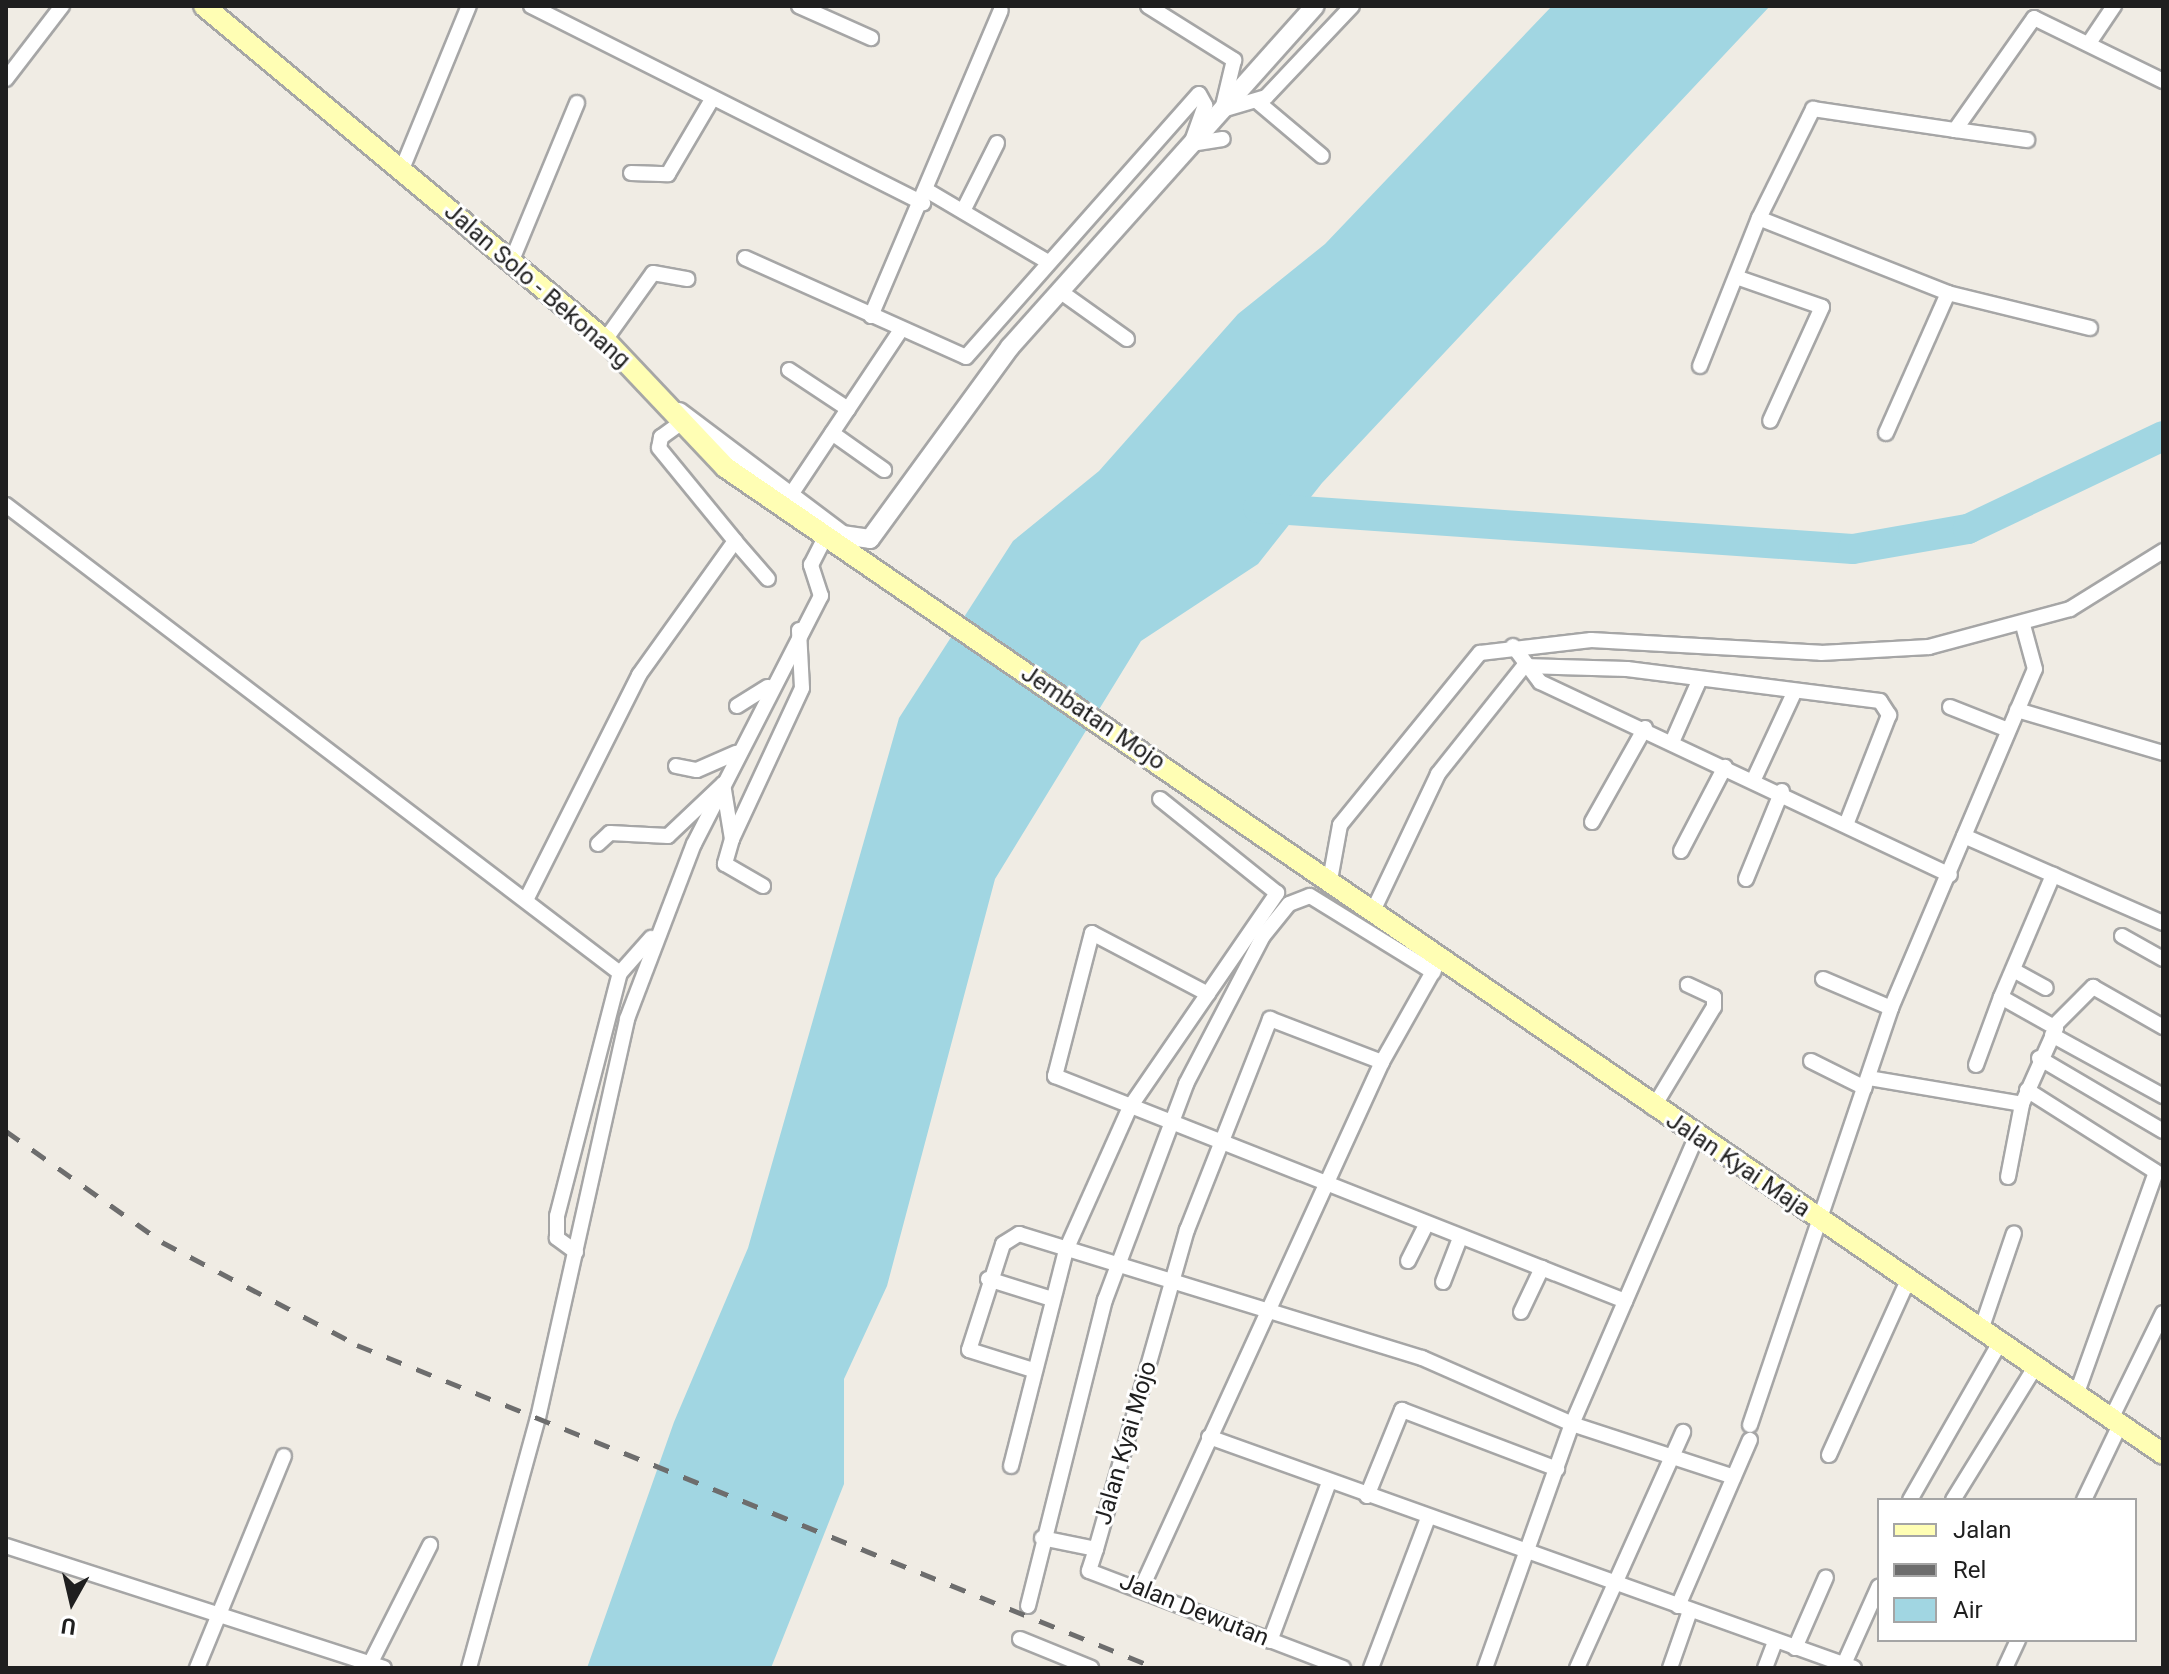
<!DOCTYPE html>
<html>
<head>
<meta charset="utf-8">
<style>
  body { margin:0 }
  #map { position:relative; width:2169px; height:1674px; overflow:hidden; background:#f0ece4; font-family:Roboto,sans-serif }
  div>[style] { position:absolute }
  .water>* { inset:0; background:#a1d6e2 }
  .river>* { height:30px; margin:-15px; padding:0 15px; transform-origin:15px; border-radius:15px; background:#a1d6e2 }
  .roads { filter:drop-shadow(2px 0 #a6a6a6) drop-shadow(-2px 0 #a6a6a6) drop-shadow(0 2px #a6a6a6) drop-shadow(0 -2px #a6a6a6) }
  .minor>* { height:14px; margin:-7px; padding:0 7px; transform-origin:7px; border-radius:7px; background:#fff }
  .tertiary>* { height:18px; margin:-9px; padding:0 9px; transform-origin:9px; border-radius:9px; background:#fff }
  .secondary>* { height:20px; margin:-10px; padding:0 10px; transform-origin:10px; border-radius:10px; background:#fffeb4 }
  .rail>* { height:5px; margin-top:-2.5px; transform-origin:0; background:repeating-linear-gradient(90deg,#6d6d6d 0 16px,transparent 0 32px) }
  span { translate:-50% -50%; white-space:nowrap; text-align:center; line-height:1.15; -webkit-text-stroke:6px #fff; paint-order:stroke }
  .street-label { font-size:24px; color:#1f1f1f }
  .frame { position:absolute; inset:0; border:8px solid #1f1f1f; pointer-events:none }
  .legend { position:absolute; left:1877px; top:1498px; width:260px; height:144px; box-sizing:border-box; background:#fff; border:2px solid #a5a5a5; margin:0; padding:10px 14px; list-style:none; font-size:24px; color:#1f1f1f }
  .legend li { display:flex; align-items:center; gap:16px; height:40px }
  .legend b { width:40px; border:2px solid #a5a5a5 }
  .north { position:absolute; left:32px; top:1562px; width:80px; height:80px; -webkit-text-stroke:6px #fff; paint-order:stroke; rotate:188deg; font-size:22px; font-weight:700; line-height:32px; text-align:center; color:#1f1f1f }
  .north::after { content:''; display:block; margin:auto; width:28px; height:36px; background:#1f1f1f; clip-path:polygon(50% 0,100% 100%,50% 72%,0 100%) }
</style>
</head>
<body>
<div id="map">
  <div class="water">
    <div style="clip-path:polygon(1552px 6px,1770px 6px,1322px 483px,1258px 564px,1141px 641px,995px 879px,887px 1286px,844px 1379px,844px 1484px,771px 1668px,587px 1668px,674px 1422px,748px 1248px,899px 718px,1013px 541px,1099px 471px,1238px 314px,1325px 244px)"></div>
  </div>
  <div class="river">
    <div style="left:1258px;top:508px;width:596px;rotate:3.94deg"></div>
    <div style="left:1853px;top:549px;width:117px;rotate:-9.9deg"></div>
    <div style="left:1968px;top:529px;width:216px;rotate:-25.5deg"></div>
  </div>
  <div class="roads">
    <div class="minor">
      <div style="left:531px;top:6px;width:439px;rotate:26.7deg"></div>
      <div style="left:799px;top:6px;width:79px;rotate:24deg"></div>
      <div style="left:1148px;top:6px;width:102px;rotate:32.1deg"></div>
      <div style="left:1234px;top:60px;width:51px;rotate:103.5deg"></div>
      <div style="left:1222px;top:110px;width:46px;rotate:-16.5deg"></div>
      <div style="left:1266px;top:97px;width:125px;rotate:-46.6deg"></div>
      <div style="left:2089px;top:43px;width:45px;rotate:-56deg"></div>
      <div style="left:6px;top:79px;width:92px;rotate:-52.5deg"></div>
      <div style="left:1259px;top:103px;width:82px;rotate:40.1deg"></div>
      <div style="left:1955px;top:130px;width:73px;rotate:7.9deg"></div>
      <div style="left:402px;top:169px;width:176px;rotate:-67.7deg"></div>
      <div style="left:631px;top:173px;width:37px;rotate:2deg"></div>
      <div style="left:668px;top:174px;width:85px;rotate:-59.5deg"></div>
      <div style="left:928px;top:191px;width:139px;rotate:30.6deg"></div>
      <div style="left:963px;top:211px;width:76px;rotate:-63.4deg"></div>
      <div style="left:745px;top:258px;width:242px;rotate:24.1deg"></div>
      <div style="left:966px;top:357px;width:351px;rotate:-48.5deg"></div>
      <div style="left:1199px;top:94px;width:13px;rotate:61deg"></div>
      <div style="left:1205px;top:105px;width:41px;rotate:109.7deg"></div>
      <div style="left:1191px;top:144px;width:32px;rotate:-9deg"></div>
      <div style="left:512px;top:260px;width:170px;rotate:-67.5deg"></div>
      <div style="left:1736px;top:277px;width:91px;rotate:19.2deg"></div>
      <div style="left:1822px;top:307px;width:125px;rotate:114.5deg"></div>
      <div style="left:1061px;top:292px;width:81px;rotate:35.5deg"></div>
      <div style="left:871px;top:316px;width:332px;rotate:-67deg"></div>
      <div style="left:2090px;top:328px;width:146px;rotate:-166.2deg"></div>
      <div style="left:1948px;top:293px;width:203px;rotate:-158.4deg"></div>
      <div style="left:1759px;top:218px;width:122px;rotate:-63.6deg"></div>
      <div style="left:1813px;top:109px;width:144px;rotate:8.4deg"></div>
      <div style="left:1955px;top:130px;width:137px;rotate:-54.8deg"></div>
      <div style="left:2034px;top:18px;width:144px;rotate:26deg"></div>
      <div style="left:605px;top:340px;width:82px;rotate:-54.4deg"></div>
      <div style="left:653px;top:273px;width:35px;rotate:10deg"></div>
      <div style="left:1700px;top:366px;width:159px;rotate:-68.3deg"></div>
      <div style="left:789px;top:370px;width:71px;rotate:33.5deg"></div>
      <div style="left:682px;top:422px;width:26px;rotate:144deg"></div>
      <div style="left:661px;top:437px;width:11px;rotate:100deg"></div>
      <div style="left:659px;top:448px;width:120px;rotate:50.7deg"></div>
      <div style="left:832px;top:433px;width:64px;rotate:35.4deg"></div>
      <div style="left:1886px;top:433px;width:153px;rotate:-66.1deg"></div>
      <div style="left:790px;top:496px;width:198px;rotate:-56.3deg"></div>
      <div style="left:6px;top:505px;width:772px;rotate:37.32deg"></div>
      <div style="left:1513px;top:646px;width:45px;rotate:53.1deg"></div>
      <div style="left:1540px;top:682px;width:453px;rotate:25.2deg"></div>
      <div style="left:737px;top:706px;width:36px;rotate:-32deg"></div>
      <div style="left:1950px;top:707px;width:62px;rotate:21.6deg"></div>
      <div style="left:2017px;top:710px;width:152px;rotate:16.4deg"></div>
      <div style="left:1673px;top:740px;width:64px;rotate:-66.2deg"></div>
      <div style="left:676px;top:766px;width:21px;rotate:11deg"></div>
      <div style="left:697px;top:770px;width:43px;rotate:-23.6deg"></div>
      <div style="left:1754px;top:779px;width:95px;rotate:-65.1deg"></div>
      <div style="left:1592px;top:822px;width:108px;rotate:-60.6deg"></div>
      <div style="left:1964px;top:836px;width:217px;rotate:23.6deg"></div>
      <div style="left:732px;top:839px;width:166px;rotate:-65.1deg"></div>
      <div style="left:802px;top:688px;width:58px;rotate:-93deg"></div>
      <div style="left:598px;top:844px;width:16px;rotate:-43deg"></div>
      <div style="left:610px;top:833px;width:58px;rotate:3deg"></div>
      <div style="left:668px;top:836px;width:76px;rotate:-43.4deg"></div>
      <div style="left:723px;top:784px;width:56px;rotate:80.7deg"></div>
      <div style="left:732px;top:839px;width:26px;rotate:106deg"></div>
      <div style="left:725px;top:864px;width:44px;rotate:30.1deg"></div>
      <div style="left:1681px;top:851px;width:95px;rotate:-62.4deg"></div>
      <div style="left:1746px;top:879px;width:95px;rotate:-67.8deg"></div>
      <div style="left:1330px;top:880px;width:56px;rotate:-79.7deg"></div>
      <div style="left:1340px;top:825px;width:222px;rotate:-50.9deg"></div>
      <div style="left:1480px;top:653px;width:112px;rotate:-6.7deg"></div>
      <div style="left:1591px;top:640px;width:230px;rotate:3.2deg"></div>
      <div style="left:1821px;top:653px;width:108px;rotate:-3.2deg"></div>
      <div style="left:1929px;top:647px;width:146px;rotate:-15.1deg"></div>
      <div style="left:2070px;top:609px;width:110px;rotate:-31.9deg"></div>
      <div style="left:526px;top:900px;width:252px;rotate:-63.3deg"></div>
      <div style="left:639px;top:675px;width:165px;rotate:-54.4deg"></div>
      <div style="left:735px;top:541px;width:50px;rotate:49deg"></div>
      <div style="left:1373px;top:911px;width:152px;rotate:-64.6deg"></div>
      <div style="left:1438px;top:774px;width:138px;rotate:-51.5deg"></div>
      <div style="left:1524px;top:666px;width:103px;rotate:1.7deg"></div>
      <div style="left:1627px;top:669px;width:255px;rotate:7.2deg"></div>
      <div style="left:1880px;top:701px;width:17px;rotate:57deg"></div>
      <div style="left:1889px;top:715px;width:115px;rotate:111.4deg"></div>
      <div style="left:2122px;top:936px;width:47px;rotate:29.3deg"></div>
      <div style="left:2015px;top:971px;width:35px;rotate:29deg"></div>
      <div style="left:1823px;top:979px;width:74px;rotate:23.1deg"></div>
      <div style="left:1208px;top:994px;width:131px;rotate:-152.3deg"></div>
      <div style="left:1092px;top:933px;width:148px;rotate:104.5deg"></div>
      <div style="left:1055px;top:1076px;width:613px;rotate:21.54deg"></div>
      <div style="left:2055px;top:1025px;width:54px;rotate:-45deg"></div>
      <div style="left:2093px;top:987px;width:81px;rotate:29.7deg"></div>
      <div style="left:2052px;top:1035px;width:127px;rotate:28.8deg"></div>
      <div style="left:2039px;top:1058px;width:144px;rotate:30.5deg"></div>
      <div style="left:1811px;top:1061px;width:60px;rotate:26.6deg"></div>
      <div style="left:1976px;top:1065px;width:72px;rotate:-69.8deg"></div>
      <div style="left:1869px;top:1078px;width:155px;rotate:9.6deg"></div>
      <div style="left:2027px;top:1090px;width:153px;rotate:32.4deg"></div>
      <div style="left:2156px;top:1172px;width:237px;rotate:109.7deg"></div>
      <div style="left:1653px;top:1108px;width:118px;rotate:-58.9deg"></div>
      <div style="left:1714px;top:1007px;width:10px;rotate:-90deg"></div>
      <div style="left:1714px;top:997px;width:29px;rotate:-155deg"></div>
      <div style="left:2008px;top:1177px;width:74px;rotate:-79.1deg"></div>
      <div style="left:2022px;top:1104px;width:83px;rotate:-65.9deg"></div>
      <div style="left:2056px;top:1028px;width:63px;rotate:-150.6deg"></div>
      <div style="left:2001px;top:997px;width:133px;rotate:-66.9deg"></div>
      <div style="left:576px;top:1252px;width:24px;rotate:-144deg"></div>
      <div style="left:557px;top:1238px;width:22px;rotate:-90deg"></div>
      <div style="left:557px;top:1216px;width:251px;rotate:-75.5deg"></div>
      <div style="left:620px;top:973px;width:47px;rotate:-48.5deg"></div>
      <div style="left:1408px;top:1261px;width:40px;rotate:-63.4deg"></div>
      <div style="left:988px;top:1279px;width:67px;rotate:17.4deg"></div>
      <div style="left:1443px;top:1282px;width:47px;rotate:-68.9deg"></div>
      <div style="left:1521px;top:1312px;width:49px;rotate:-64.5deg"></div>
      <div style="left:1981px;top:1330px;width:102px;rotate:-71.2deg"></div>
      <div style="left:1033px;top:1370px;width:67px;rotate:-162.6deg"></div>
      <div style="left:969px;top:1350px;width:111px;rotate:-72.2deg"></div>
      <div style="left:1003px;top:1244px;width:19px;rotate:-32deg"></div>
      <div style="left:1019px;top:1234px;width:422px;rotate:17.1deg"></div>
      <div style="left:1422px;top:1358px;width:164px;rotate:23.7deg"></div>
      <div style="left:1572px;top:1424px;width:170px;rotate:18.1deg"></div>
      <div style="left:2111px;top:1419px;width:118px;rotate:-63.9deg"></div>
      <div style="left:1750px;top:1425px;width:440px;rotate:-71.3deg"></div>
      <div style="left:1891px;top:1008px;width:368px;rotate:-67deg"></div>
      <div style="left:2035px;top:669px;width:46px;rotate:-105.3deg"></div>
      <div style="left:1209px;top:1437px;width:685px;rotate:19.7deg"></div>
      <div style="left:1829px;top:1455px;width:192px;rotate:-65.7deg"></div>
      <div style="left:1011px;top:1466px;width:223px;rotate:-75.7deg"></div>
      <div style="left:1066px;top:1250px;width:157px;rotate:-65.9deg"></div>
      <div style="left:1130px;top:1107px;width:260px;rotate:-55.5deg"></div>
      <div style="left:1277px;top:893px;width:150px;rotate:-141.2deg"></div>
      <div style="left:1367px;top:1496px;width:93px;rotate:-67.9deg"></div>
      <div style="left:1402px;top:1410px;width:166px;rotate:20.8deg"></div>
      <div style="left:1910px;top:1500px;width:182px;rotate:-60.3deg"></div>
      <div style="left:1953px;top:1500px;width:156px;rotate:-58.3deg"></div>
      <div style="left:2084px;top:1500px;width:83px;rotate:-64.4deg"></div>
      <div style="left:1042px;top:1538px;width:55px;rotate:11.5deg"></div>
      <div style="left:1096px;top:1549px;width:332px;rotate:-74.1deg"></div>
      <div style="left:1187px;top:1230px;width:227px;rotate:-68.5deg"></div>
      <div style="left:1270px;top:1019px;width:120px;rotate:21deg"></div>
      <div style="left:6px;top:1546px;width:397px;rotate:17.9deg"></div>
      <div style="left:1096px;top:1549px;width:23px;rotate:108deg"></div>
      <div style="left:1089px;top:1571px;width:272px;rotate:20.9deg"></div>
      <div style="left:1142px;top:1587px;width:577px;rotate:-65.43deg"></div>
      <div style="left:1382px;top:1062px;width:110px;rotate:-60.6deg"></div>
      <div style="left:1028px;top:1606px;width:316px;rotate:-75.9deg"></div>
      <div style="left:1105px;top:1300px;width:231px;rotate:-69.4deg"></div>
      <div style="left:1186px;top:1084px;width:167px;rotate:-62.5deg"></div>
      <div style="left:1263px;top:936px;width:41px;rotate:-50.9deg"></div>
      <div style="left:1289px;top:904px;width:22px;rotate:-21deg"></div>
      <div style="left:1310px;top:896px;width:145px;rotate:31.7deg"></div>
      <div style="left:1678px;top:1606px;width:181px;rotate:-66.6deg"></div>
      <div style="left:1020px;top:1639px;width:77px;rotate:22.2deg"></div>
      <div style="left:1270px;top:1641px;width:170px;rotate:-69.6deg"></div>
      <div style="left:1795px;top:1648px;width:77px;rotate:-66.4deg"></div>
      <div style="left:1844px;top:1664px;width:85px;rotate:-65.8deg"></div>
      <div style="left:197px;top:1668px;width:229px;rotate:-67.7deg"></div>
      <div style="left:368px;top:1668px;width:138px;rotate:-63.2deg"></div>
      <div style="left:469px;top:1668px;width:259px;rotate:-74.6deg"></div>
      <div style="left:538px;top:1418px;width:409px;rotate:-77.4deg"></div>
      <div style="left:627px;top:1019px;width:187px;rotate:-69.1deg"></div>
      <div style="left:694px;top:844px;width:279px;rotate:-62.9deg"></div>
      <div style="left:821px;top:596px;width:33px;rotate:-108deg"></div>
      <div style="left:811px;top:565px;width:30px;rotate:-63deg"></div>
      <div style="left:1371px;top:1668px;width:160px;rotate:-69.2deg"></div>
      <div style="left:1485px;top:1668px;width:259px;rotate:-70.4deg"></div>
      <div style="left:1572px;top:1424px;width:313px;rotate:-66.6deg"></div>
      <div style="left:1577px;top:1668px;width:259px;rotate:-65.8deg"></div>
      <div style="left:1670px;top:1668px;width:60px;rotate:-70.7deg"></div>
      <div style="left:1765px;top:1668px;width:28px;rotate:-69deg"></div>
      <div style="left:2005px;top:1668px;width:31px;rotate:-65deg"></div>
    </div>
    <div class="tertiary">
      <div style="left:679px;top:412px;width:204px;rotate:37deg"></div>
      <div style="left:842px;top:535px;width:28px;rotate:8deg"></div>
      <div style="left:870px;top:539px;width:238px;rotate:-53.9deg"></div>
      <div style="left:1010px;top:347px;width:457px;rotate:-48.2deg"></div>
    </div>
    <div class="secondary">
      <div style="left:204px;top:6px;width:522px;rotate:39.79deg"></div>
      <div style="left:605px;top:340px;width:175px;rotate:46.6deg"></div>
      <div style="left:725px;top:467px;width:1744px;rotate:34.46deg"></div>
    </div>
  </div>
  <div class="rail">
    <div style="left:6px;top:1131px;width:191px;rotate:35.4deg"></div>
    <div style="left:162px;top:1242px;width:221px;rotate:27.8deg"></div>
    <div style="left:357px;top:1345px;width:862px;rotate:22.01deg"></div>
  </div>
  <div class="street-label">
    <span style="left:537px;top:286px;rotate:41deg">Jalan Solo - Bekonang</span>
    <span style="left:1093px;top:718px;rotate:34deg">Jembatan Mojo</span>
    <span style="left:1738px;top:1165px;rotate:34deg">Jalan Kyai Maja</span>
    <span style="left:1126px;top:1443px;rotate:-74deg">Jalan Kyai Mojo</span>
    <span style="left:1194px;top:1610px;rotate:22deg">Jalan Dewutan</span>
  </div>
  <div class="frame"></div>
  <ul class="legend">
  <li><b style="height:10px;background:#fffeb4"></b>Jalan</li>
  <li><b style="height:10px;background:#6d6d6d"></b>Rel</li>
  <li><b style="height:22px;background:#a1d6e2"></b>Air</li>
  </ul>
  <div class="north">U</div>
</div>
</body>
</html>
